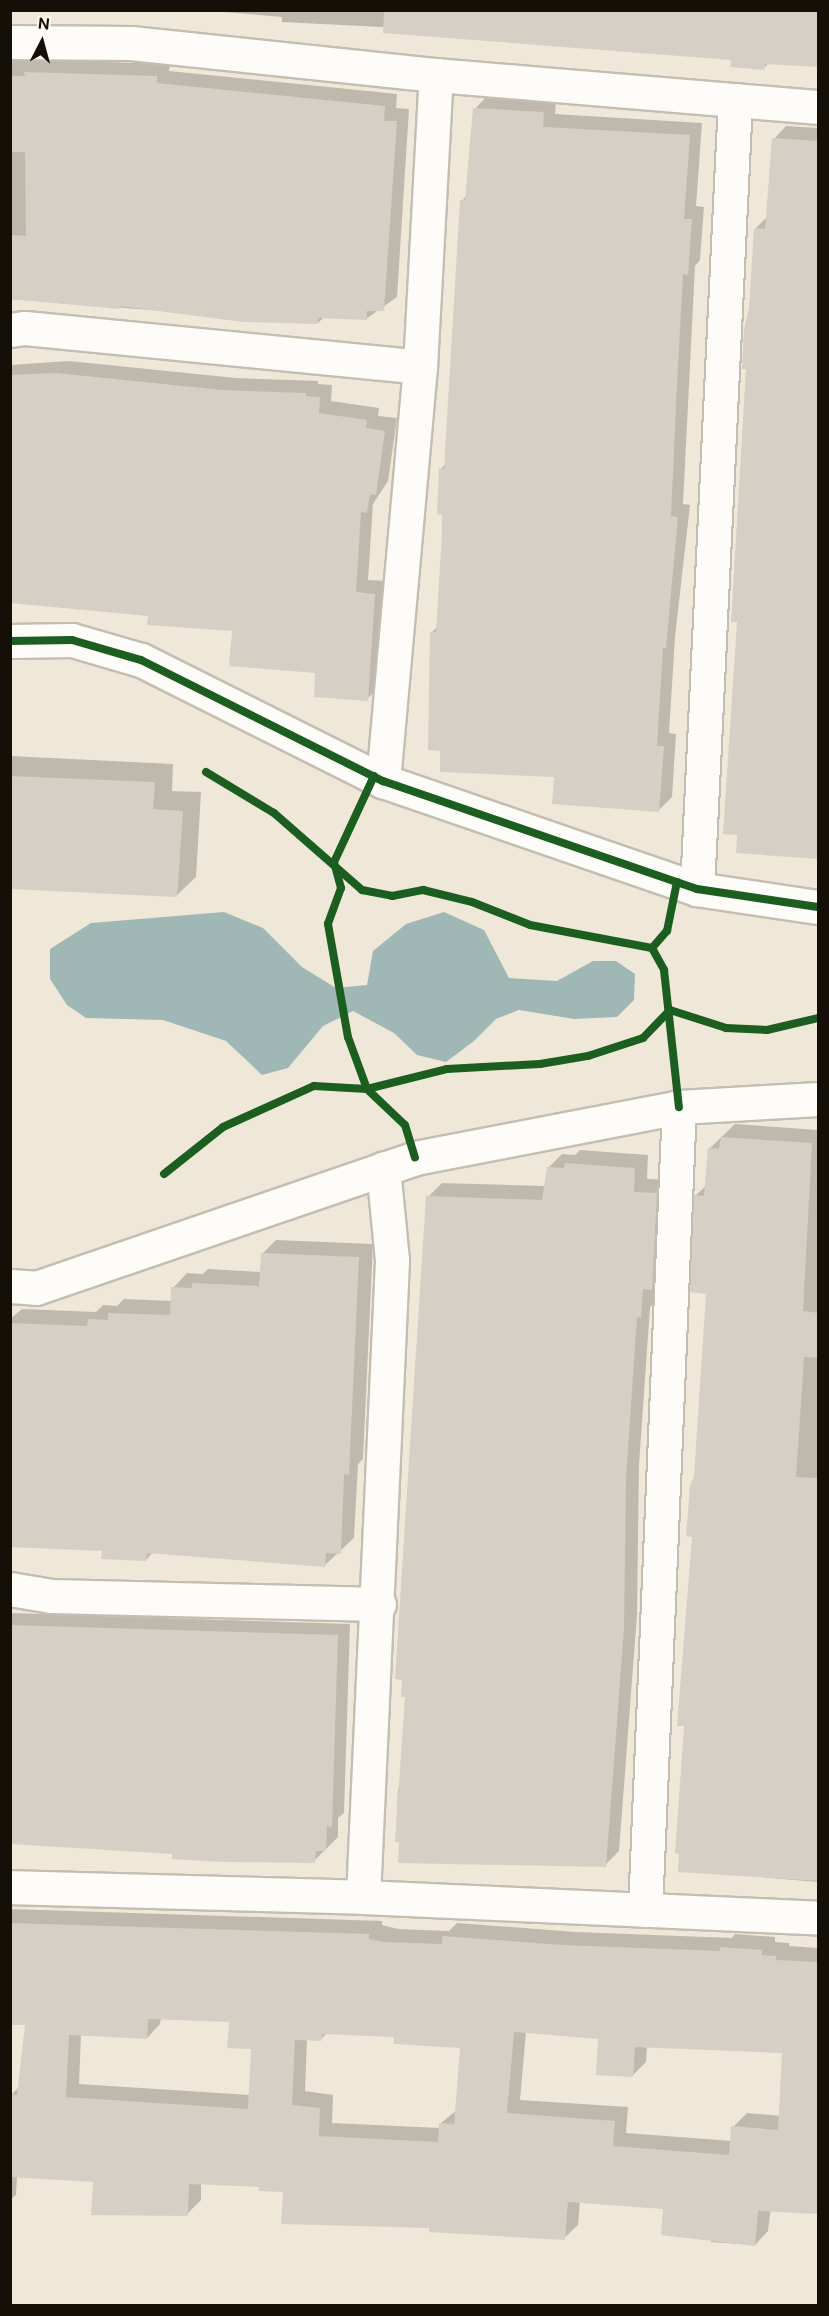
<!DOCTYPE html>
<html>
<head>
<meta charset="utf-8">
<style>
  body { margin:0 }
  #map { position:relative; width:829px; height:2316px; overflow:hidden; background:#efe8d9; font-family:"DM Sans",sans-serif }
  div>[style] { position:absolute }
  .water>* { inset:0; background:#a0b8b5 }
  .shadow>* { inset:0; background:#0003 }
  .building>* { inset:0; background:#d6cfc5 }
  .roads { filter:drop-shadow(2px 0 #c4beb2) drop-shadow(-2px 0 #c4beb2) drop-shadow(0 2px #c4beb2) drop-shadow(0 -2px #c4beb2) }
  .minor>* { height:33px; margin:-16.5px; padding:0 16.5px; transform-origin:16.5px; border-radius:16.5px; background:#fdfcf9 }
  .cycleway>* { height:8px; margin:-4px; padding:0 4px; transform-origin:4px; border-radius:4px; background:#1b5e20 }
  span { translate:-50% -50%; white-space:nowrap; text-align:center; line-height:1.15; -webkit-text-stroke:6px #fef9ee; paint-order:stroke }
  .frame { position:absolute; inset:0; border:12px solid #140f07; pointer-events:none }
  .north { position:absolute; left:12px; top:12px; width:60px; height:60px; -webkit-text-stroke:4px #fef9ee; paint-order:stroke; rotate:6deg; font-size:16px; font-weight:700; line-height:24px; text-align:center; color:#140f07 }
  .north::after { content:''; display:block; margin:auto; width:21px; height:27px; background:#140f07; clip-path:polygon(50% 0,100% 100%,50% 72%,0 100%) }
</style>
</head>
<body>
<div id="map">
  <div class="water">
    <div style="clip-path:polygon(224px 912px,263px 928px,302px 967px,336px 988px,367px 985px,373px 951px,406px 924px,444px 912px,484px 930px,509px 978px,557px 981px,593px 961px,616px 961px,635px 974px,634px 1000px,617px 1017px,574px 1019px,519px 1010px,496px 1019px,474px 1041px,446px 1062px,417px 1055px,394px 1033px,353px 1011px,323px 1026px,288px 1068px,262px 1075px,226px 1041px,163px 1020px,86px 1018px,67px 1005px,50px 979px,50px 949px,91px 923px)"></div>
  </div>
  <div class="shadow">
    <div style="clip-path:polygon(200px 10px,818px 10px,764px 68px,732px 59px,421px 29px,282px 22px,282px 17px)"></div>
    <div style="clip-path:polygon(10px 59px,170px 64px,169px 71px,397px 94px,396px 108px,409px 109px,397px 297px,366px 319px,324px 317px,318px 323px,10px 299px)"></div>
    <div style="clip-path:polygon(487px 96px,556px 100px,555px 114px,702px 123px,696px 206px,704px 207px,700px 260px,695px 266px,683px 504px,690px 505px,675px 637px,669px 733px,676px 734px,672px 797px,659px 810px,555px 776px,432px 632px,438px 626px,444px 533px,441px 469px,446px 463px,462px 201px,467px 195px,475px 109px)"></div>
    <div style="clip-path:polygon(786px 126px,818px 128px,818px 856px,738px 621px,755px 229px,768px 216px,774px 139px)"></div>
    <div style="clip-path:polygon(69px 361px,236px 378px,318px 381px,318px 384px,332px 385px,331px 401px,379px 408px,378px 416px,397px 418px,388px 481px,373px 504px,368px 580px,387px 581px,380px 686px,367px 699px,234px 629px,150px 615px,10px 602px,10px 365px)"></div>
    <div style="clip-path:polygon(10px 756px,173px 764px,172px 791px,201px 792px,196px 877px,176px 896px,10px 888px)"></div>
    <div style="clip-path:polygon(735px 1124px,818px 1130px,818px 1882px,679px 1870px,707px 1292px,695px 1196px,707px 1185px,709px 1149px)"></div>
    <div style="clip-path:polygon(580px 1150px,648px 1155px,647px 1179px,670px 1180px,654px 1302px,650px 1307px,639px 1465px,637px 1615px,619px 1851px,605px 1865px,396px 1840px,398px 1789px,402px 1785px,428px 1197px,442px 1183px,546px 1186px,548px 1168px,562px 1154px,575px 1155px)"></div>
    <div style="clip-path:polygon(276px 1240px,373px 1244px,363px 1459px,358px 1464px,354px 1538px,325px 1565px,153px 1552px,146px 1560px,103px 1549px,10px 1545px,10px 1319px,22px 1309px,96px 1312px,103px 1305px,117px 1306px,124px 1299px,172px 1301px,173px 1288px,187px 1273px,203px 1274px,208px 1269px,261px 1272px,262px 1254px)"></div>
    <div style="clip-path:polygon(10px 1613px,350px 1624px,344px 1813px,338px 1818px,338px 1837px,314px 1861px,10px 1842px)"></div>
    <div style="clip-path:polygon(evenodd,10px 1909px,382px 1921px,382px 1925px,398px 1929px,449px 1931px,457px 1923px,576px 1932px,732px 1938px,735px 1934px,775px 1937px,775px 1942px,789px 1943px,789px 1946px,818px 1948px,818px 2052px,647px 2046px,646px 2062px,633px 2075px,599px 2037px,526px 2032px,520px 2100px,628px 2107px,626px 2133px,732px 2141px,733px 2127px,747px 2113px,782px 2116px,768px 2231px,755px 2245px,711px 2242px,712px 2237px,665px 2207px,580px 2201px,578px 2225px,564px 2238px,431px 2227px,260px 2185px,201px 2183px,201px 2200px,187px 2214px,95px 2180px,17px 2177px,16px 2195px,10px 2200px,11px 2095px,20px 2086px,26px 2024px,10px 2023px,10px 1909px,161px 2018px,231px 2021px,252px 2047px,250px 2095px,79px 2084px,81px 2034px,147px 2038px,160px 2024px,161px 2018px,10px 1909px,327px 2033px,396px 2036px,462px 2047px,457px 2110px,441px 2123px,440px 2128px,332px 2123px,333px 2095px,305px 2091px,307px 2039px,321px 2039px,327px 2033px)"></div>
  </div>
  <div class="building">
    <div style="clip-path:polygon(384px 10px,819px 10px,819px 67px,765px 64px,764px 70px,730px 67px,731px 60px,383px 33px)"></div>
    <div style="clip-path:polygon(24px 72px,157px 76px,157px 83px,385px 106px,384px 121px,397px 121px,384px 311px,367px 311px,367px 320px,318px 318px,318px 324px,243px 322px,120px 306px,119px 309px,10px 299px,10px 235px,26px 236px,25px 152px,10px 152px,10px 76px,25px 76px)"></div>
    <div style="clip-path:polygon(473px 108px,544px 112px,543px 127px,690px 135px,684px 219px,692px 219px,688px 275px,683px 274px,677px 384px,671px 516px,678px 517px,666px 648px,663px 648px,657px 746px,664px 746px,659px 812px,552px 804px,554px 777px,440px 772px,440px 751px,428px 750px,430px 632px,436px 632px,442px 533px,442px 515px,437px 514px,439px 468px,444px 469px,460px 200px,465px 200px)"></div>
    <div style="clip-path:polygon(772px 138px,819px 141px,819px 859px,736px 853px,737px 835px,723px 834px,737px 622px,731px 622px,746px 369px,742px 369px,744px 329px,749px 309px,754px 228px,765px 229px)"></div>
    <div style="clip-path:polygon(56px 373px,222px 390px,306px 393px,306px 396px,320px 397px,319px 413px,367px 420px,366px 428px,385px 431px,376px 495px,370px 494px,367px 513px,361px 512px,356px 592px,375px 594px,368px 701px,314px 697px,315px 673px,229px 666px,232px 631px,147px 625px,148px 616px,10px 603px,10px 375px)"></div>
    <div style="clip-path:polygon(10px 776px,155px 782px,153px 809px,183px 811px,177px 897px,10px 889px)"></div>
    <div style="clip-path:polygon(721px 1137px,812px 1143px,803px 1311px,819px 1313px,819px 1358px,804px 1357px,796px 1477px,819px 1478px,819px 1881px,678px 1872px,679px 1854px,675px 1853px,684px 1726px,677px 1726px,692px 1537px,686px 1536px,690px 1486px,694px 1476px,706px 1294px,690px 1292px,694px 1195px,704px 1196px,708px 1148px,719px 1149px)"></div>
    <div style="clip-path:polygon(565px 1163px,635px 1168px,634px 1192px,657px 1193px,652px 1290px,643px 1289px,641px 1318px,637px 1317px,626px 1480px,624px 1629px,606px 1867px,398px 1863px,399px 1842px,395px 1842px,405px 1697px,401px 1697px,402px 1680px,395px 1679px,426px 1196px,542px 1200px,547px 1167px,564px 1168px)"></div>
    <div style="clip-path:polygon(261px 1253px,359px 1257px,349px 1475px,344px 1474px,341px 1554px,326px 1553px,325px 1567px,147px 1553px,146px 1561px,101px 1559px,102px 1551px,10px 1547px,10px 1323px,87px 1326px,88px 1319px,108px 1320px,108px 1313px,170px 1315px,171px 1287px,192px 1288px,192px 1283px,259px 1286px)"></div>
    <div style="clip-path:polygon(10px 1625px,338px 1635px,332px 1827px,327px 1826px,326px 1851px,316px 1851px,315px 1863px,225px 1862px,172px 1859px,172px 1854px,10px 1844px)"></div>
    <div style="clip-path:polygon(evenodd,10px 1923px,369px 1934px,369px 1939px,384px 1942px,442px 1944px,442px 1936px,562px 1945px,720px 1951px,720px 1947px,762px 1950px,762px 1955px,776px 1956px,776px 1960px,819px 1962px,819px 2214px,758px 2211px,755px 2246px,661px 2235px,663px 2209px,568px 2202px,565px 2240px,429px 2232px,429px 2228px,281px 2224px,283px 2192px,258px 2191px,259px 2187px,189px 2184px,188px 2216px,91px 2215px,93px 2182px,10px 2177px,10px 2094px,17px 2095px,25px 2025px,10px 2025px,10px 1923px,148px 2019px,229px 2022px,227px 2048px,251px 2049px,248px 2109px,66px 2097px,69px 2035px,147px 2039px,148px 2019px,10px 1923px,514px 2032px,598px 2039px,596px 2075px,633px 2077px,635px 2047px,782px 2053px,778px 2130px,731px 2126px,729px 2155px,613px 2146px,615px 2121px,507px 2113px,514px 2032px,10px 1923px,322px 2034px,394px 2037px,394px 2044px,460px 2048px,454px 2124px,439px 2123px,438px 2142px,319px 2136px,320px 2108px,292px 2105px,295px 2040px,321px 2041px,322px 2034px)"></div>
  </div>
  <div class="roads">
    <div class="minor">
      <div style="left:10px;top:42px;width:121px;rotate:0.5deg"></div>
      <div style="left:131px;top:43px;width:307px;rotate:6deg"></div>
      <div style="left:436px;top:75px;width:383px;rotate:4.8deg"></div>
      <div style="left:10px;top:330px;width:15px;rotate:-8deg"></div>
      <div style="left:25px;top:328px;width:397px;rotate:5.6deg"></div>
      <div style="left:10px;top:641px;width:62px;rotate:-0.9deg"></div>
      <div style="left:72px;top:640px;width:72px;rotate:16.2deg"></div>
      <div style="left:141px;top:660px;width:271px;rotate:26.6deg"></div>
      <div style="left:383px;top:781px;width:332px;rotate:19deg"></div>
      <div style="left:697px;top:889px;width:122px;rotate:8.5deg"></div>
      <div style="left:383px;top:781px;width:416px;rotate:-84.9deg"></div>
      <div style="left:420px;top:367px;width:292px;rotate:-86.9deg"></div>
      <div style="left:697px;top:889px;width:790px;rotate:-87.24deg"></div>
      <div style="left:10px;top:1286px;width:26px;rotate:4deg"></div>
      <div style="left:36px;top:1288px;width:401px;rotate:-18.9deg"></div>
      <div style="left:415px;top:1158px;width:269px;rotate:-10.9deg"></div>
      <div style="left:679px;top:1107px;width:139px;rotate:-3.3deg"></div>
      <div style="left:10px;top:1589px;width:42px;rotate:9.7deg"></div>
      <div style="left:51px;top:1596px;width:328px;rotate:1.4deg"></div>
      <div style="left:10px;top:1887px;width:353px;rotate:1.6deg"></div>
      <div style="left:363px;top:1897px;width:455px;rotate:2.6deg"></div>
      <div style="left:363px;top:1897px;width:638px;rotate:-87.39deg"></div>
      <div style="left:392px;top:1260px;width:92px;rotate:-95.6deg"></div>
      <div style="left:645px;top:1910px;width:804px;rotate:-87.58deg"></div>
    </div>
  </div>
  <div class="cycleway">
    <div style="left:10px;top:641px;width:62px;rotate:-0.9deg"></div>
    <div style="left:72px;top:640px;width:72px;rotate:16.2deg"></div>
    <div style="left:141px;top:660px;width:271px;rotate:26.6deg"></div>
    <div style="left:383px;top:781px;width:332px;rotate:19deg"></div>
    <div style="left:697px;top:889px;width:122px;rotate:8.5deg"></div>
    <div style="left:206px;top:772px;width:79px;rotate:31.1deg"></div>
    <div style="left:274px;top:813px;width:117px;rotate:41.2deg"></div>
    <div style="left:362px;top:890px;width:31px;rotate:11deg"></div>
    <div style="left:392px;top:896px;width:32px;rotate:-11deg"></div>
    <div style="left:423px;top:890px;width:50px;rotate:13.8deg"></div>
    <div style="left:472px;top:902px;width:62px;rotate:21.6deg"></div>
    <div style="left:530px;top:925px;width:124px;rotate:10.7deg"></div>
    <div style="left:652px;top:948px;width:23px;rotate:-49deg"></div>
    <div style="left:667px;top:931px;width:50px;rotate:-78.5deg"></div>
    <div style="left:374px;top:776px;width:95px;rotate:114.9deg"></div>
    <div style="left:334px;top:862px;width:27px;rotate:75deg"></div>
    <div style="left:341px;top:888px;width:38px;rotate:110deg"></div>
    <div style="left:328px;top:924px;width:115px;rotate:80deg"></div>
    <div style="left:348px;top:1037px;width:55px;rotate:69.9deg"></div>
    <div style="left:367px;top:1089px;width:52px;rotate:43.5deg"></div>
    <div style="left:405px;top:1125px;width:34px;rotate:73deg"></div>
    <div style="left:652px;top:948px;width:25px;rotate:61deg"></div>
    <div style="left:664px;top:970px;width:138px;rotate:83.8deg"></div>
    <div style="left:164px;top:1174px;width:75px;rotate:-38.5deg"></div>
    <div style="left:223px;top:1127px;width:100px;rotate:-24.3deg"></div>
    <div style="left:314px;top:1086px;width:53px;rotate:3.2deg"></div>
    <div style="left:367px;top:1089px;width:82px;rotate:-14deg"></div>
    <div style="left:447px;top:1069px;width:93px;rotate:-3.1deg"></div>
    <div style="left:540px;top:1064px;width:49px;rotate:-9.5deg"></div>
    <div style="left:588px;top:1056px;width:58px;rotate:-18.1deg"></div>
    <div style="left:643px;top:1038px;width:39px;rotate:-46deg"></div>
    <div style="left:670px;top:1010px;width:59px;rotate:17.8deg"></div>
    <div style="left:726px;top:1028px;width:41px;rotate:2.8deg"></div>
    <div style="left:767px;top:1030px;width:52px;rotate:-13.2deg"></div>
  </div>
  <div class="frame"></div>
  <div class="north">N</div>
</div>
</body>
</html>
